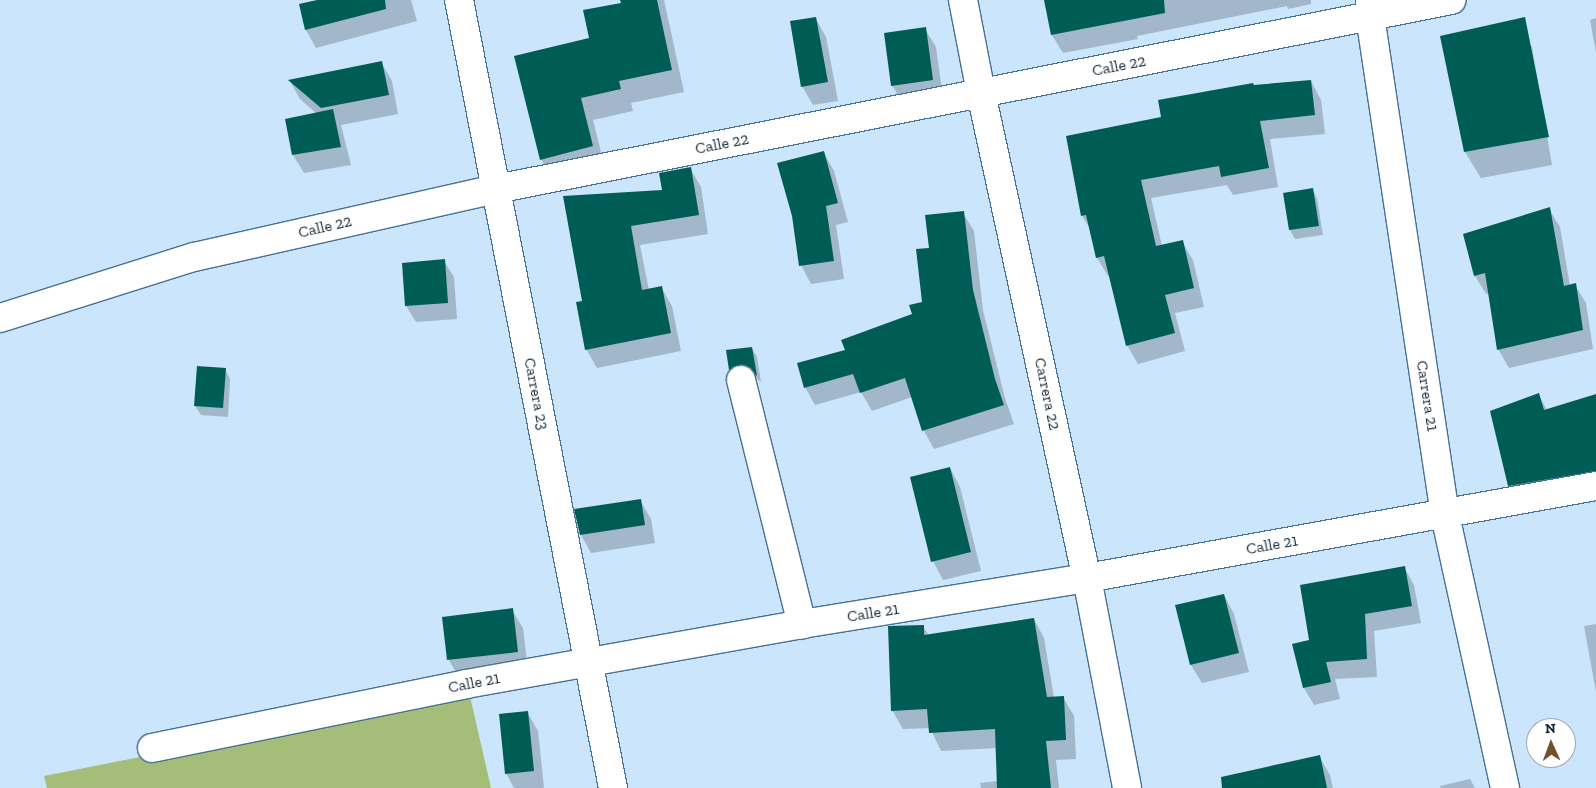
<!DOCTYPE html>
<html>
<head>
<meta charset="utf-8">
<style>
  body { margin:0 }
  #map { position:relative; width:1596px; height:788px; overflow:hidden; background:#cbe5fc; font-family:"Zilla Slab",serif }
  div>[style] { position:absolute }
  .green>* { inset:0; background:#a4bd79 }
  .shadow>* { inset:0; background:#0003 }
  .building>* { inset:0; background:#005d55 }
  .roads { filter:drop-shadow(1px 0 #487092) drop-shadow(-1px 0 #487092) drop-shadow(0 1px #487092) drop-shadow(0 -1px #487092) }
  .street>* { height:28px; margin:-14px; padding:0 14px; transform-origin:14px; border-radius:14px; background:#fff }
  span { translate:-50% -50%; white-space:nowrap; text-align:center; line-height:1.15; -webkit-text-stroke:5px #fff; paint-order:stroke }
  .street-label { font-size:16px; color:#132432 }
  .north { position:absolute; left:1526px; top:718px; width:50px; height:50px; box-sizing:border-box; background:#fff; border:1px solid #a1a7ad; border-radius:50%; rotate:358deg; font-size:14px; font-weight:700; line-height:20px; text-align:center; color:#132432 }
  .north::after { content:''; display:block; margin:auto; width:18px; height:22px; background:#75502b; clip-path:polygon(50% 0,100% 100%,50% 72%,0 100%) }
</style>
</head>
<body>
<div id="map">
  <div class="green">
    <div style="clip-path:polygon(469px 692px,491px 788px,47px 788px,44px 776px)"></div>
  </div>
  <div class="shadow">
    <div style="clip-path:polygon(323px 0,411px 0,417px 21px,316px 48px,306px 30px,300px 5px)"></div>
    <div style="clip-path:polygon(621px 0,664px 0,684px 92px,631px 103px,633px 111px,593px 120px,605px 168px,554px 181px,541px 159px,622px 4px)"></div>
    <div style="clip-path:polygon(1045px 0,1311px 0,1311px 4px,1288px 9px,1287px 6px,1137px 36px,1138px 39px,1063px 53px,1052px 35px)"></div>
    <div style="clip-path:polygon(1596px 18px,1596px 53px,1590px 20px)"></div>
    <div style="clip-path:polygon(816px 19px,826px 37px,838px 101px,813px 105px,802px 86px)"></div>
    <div style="clip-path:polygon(1516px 20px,1532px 47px,1552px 165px,1481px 178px,1465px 152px)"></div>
    <div style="clip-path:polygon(925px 29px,936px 47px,943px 98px,903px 104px,892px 85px)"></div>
    <div style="clip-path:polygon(381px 62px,392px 81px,398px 114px,341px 125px,351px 165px,304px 173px,293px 155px,317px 114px,300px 99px,290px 81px)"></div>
    <div style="clip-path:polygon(1311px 81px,1321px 100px,1325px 134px,1270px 139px,1278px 187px,1233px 195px,1227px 185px,1151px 198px,1162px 246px,1182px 242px,1193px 260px,1204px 307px,1175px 313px,1185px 351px,1138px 364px,1127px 345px,1110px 276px,1108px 276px,1097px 258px,1091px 230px,1082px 216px,1163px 118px,1254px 87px)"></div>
    <div style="clip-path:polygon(824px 153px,834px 171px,848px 222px,836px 225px,844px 279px,811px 284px,801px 265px)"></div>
    <div style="clip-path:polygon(690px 168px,701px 187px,708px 234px,640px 245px,649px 290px,661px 287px,672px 306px,681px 351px,597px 368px,586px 349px,583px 302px,564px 197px,663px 191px)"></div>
    <div style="clip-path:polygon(1312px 189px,1317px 198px,1323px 235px,1295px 239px,1290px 230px,1284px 194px)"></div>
    <div style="clip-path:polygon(1549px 209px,1560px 227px,1570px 286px,1575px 285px,1586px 303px,1593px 349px,1509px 368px,1498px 349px,1490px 293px,1486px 294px,1475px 276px,1465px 234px)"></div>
    <div style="clip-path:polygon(963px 213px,974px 231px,983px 310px,1005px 398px,1014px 424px,934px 449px,924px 431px,912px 397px,872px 411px,861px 392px,815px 405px,805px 387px,846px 351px,913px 315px,923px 302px,931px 250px)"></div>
    <div style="clip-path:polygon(444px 261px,454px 277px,457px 319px,416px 322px,406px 306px,404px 264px)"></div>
    <div style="clip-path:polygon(752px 348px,757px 357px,761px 382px,751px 374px,736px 378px,731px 369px,728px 351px)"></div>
    <div style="clip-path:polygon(225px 369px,230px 379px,228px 417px,201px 415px,195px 406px)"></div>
    <div style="clip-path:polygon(1538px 394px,1547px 410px,1596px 395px,1596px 490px,1520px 504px,1509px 486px)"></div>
    <div style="clip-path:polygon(950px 468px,960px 487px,981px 571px,943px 580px,933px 561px)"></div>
    <div style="clip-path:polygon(640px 500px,651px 519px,655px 543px,591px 553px,581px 535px)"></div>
    <div style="clip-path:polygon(1404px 567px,1414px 585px,1421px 623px,1374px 631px,1377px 677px,1335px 679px,1340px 699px,1314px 705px,1304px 688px,1310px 641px)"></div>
    <div style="clip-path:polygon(1224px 595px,1234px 614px,1249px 672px,1202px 683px,1191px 665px)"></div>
    <div style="clip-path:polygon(512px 610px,523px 628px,528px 670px,459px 678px,449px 660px)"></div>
    <div style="clip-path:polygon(1034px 619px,1044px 638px,1054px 698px,1063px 697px,1074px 716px,1076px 759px,1056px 760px,1059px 788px,981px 788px,980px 783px,998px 781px,997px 748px,941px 751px,930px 728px,903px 729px,892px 710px,923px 626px,929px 636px)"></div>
    <div style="clip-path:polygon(1596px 624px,1596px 692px,1584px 626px)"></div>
    <div style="clip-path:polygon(527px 712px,538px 731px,544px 788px,514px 788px,506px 773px)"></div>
    <div style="clip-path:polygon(1319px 756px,1330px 775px,1333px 788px,1227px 788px)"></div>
    <div style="clip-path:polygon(1470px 779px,1475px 788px,1441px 788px,1440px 786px)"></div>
  </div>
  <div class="building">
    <div style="clip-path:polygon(317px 0,385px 0,386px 9px,305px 30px,299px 4px)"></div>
    <div style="clip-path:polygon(620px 0,657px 0,672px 70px,619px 81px,621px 89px,581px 98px,593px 146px,540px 160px,514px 56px,589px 38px,583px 10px,621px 3px)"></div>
    <div style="clip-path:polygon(1044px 0,1164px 0,1165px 13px,1051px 35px)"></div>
    <div style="clip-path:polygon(816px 17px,828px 82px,801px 87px,790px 21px)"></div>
    <div style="clip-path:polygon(1525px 17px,1549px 137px,1464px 152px,1440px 36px)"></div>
    <div style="clip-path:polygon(926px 27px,933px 80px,891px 86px,884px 33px)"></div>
    <div style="clip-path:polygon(382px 61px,389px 95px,321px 108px,288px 80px)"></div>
    <div style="clip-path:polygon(1311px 80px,1315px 115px,1260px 121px,1269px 168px,1221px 177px,1219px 166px,1141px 180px,1156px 246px,1183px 240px,1194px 288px,1165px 295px,1175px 333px,1126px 346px,1104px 256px,1096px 258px,1086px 215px,1081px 216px,1066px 136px,1161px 117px,1158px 100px,1253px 83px,1254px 85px)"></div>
    <div style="clip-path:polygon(333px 109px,341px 147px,292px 155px,285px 119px)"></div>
    <div style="clip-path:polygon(824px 151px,838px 203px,826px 206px,834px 261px,799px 266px,792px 216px,777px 163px)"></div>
    <div style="clip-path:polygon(691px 167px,699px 215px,631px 226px,642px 290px,662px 286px,671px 333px,585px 350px,576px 302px,582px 301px,563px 196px,662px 190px,659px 173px)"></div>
    <div style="clip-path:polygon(1313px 188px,1319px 226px,1289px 230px,1283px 193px)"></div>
    <div style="clip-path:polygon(1550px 207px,1564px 286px,1576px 283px,1583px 330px,1497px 350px,1485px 273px,1474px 276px,1463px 234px)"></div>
    <div style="clip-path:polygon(964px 211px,973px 290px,995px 379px,1004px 405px,922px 431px,905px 378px,860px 393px,853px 374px,804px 388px,797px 363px,845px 350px,841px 340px,912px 314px,909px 305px,922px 302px,916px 249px,929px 248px,925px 215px)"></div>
    <div style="clip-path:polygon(445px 259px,448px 303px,405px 306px,402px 263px)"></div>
    <div style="clip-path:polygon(752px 347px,757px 376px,745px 365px,737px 365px,729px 370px,726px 350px)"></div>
    <div style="clip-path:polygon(197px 366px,226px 368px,223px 408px,194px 406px)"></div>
    <div style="clip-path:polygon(1539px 393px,1544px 410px,1596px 394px,1596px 471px,1508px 486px,1490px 411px)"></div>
    <div style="clip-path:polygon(950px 467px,971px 552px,931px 562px,910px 477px)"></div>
    <div style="clip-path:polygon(641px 499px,645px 525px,580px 535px,574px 509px)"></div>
    <div style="clip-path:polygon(1405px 566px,1412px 606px,1365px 614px,1367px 659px,1326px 662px,1331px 682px,1303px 688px,1292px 644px,1309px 640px,1300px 585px)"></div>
    <div style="clip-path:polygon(1224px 594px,1239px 653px,1190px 665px,1175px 605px)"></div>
    <div style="clip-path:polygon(513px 608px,518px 652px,447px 660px,442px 617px)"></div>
    <div style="clip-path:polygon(1034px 618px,1047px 697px,1064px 696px,1066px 740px,1046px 741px,1051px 788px,997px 788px,995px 729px,929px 733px,927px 709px,891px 711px,888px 626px,924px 625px,924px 635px)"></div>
    <div style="clip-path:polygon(528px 711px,534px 771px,505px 774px,499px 714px)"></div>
    <div style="clip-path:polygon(1320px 755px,1327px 788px,1222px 788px,1221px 777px)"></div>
  </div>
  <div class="roads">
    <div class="street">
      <div style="left:459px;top:0;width:803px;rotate:78.94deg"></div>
      <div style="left:963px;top:0;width:95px;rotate:79deg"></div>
      <div style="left:981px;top:93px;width:496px;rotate:77.7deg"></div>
      <div style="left:1087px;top:578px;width:214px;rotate:79.2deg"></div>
      <div style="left:1370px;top:0;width:16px;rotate:90deg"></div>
      <div style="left:1370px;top:16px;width:505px;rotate:81.45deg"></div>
      <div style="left:1445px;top:515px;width:280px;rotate:77.6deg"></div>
      <div style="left:0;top:318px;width:203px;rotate:-17.5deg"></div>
      <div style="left:194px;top:257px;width:310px;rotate:-12.7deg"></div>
      <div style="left:496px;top:189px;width:974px;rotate:-11.19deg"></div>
      <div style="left:741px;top:380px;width:252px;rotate:76deg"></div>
      <div style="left:152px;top:748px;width:320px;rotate:-11.5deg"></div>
      <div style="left:466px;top:684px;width:341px;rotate:-10.1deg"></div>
      <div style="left:802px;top:624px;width:289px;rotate:-9.2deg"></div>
      <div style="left:1087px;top:578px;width:517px;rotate:-10.25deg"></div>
    </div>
  </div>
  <div class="street-label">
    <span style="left:1119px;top:66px;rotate:-11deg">Calle 22</span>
    <span style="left:722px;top:144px;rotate:-11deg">Calle 22</span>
    <span style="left:325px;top:227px;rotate:-13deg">Calle 22</span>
    <span style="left:536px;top:394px;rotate:79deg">Carrera 23</span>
    <span style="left:1047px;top:394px;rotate:78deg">Carrera 22</span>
    <span style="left:1427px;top:396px;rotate:81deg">Carrera 21</span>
    <span style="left:1272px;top:545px;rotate:-10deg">Calle 21</span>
    <span style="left:873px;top:613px;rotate:-9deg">Calle 21</span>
    <span style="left:474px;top:683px;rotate:-11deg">Calle 21</span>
  </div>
  <div class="north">N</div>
</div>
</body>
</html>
